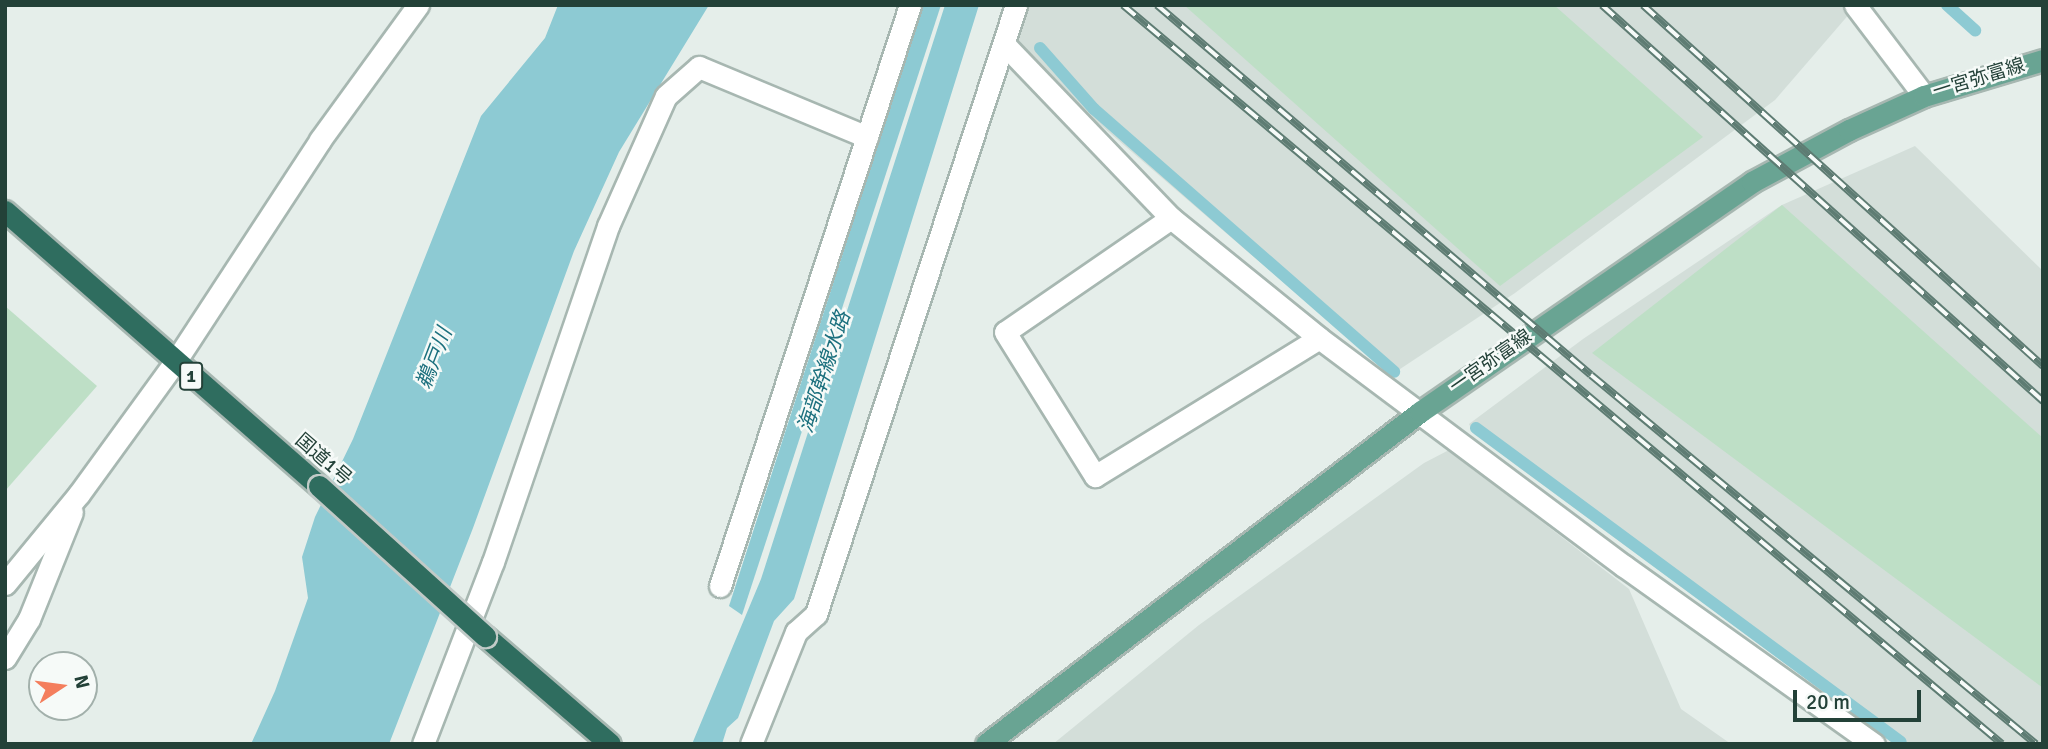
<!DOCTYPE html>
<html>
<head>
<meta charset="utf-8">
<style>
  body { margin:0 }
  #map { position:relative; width:2048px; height:749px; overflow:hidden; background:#e5eeea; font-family:Signika,"Noto Sans JP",sans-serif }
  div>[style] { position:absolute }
  .built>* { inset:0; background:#d3ded9 }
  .green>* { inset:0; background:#bedfc6 }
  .water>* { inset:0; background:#8dcad3 }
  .stream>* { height:12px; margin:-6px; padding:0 6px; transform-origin:6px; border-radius:6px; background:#8dcad3 }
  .roads { filter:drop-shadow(2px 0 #a7b7b1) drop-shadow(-2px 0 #a7b7b1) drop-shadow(0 2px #a7b7b1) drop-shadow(0 -2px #a7b7b1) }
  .minor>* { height:21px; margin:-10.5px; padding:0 10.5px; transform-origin:10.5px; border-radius:10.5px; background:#fff }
  .major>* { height:21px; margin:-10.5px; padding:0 10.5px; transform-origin:10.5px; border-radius:10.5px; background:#69a493 }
  .highway>* { height:21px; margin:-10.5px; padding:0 10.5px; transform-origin:10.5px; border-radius:10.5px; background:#2f6d5f }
  .rail>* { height:8px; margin-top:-4px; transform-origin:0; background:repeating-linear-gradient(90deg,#f6faf8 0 16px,#5e7c73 0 32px); box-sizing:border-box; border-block:2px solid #5e7c73 }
  .bridges { filter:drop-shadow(2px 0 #c1cac7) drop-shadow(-2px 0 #c1cac7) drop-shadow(0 2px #c1cac7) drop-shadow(0 -2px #c1cac7) }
  .highway-bridge>* { height:21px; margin:-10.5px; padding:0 10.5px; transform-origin:10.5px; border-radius:10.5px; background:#2f6d5f }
  span { translate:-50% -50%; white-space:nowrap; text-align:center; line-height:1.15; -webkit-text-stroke:5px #f6faf8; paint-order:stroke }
  .shield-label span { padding:2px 5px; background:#f6faf8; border:2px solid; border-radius:5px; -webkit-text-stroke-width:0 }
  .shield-label { font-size:18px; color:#234138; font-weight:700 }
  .street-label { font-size:19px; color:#234138 }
  .water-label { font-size:21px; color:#1c707e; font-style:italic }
  .frame { position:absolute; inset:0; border:7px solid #234138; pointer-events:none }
  .north { position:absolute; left:28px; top:651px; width:70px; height:70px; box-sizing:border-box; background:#f6faf8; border:2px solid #a2b0ab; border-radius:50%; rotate:77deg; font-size:19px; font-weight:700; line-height:28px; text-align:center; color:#234138 }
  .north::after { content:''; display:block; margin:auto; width:24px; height:32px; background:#f47e5d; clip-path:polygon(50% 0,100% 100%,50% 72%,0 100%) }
  .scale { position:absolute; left:1793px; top:690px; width:128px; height:32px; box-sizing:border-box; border:4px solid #234138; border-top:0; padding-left:9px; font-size:21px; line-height:24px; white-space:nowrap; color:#234138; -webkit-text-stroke:5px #f6faf8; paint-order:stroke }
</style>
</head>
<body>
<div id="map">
  <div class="built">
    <div style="clip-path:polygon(1027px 5px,1857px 5px,1775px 100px,1515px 293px,1391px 375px,1089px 115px,1017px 45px)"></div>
    <div style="clip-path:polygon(1915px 146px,2043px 271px,2043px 744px,1894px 744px,1474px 434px,1469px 424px,1583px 339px,1782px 205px)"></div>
    <div style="clip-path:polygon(1449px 450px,1629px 589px,1681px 709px,1731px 744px,1053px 744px,1199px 625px,1424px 463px)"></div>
  </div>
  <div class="green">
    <div style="clip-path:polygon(1184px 5px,1554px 5px,1703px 137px,1500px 286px)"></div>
    <div style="clip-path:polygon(1782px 205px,2043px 438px,2043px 688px,1592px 353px)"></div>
    <div style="clip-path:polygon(5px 306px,97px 386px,5px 491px)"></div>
  </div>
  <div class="water">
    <div style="clip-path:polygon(558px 5px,709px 5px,619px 152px,574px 251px,473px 528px,389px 744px,251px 744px,275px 691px,308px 598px,302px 557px,315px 517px,353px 439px,481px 116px,545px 38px)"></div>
    <div style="clip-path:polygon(923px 5px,941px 5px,742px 615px,729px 606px)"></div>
    <div style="clip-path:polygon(945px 5px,979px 5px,794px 599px,774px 621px,738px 718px,727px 728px,722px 744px,692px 744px,761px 579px)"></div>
  </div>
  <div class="stream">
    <div style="left:1947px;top:5px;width:38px;rotate:42deg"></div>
    <div style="left:1040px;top:48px;width:81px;rotate:48.5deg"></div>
    <div style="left:1094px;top:109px;width:399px;rotate:41.2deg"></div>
    <div style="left:1476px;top:428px;width:528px;rotate:36.46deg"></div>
  </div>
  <div class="roads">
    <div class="minor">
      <div style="left:1855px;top:5px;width:114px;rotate:52.8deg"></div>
      <div style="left:1005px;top:45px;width:240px;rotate:46.2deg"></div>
      <div style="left:1171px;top:218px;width:191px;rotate:39deg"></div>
      <div style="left:1319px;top:338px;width:381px;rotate:36.8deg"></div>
      <div style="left:1624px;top:566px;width:307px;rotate:35.5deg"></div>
      <div style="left:1171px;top:218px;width:201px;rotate:145.5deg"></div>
      <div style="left:1005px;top:332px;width:170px;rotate:58deg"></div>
      <div style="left:1095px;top:476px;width:263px;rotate:-31.6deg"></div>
      <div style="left:5px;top:584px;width:117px;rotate:-50.6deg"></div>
      <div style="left:79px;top:494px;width:163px;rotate:-54deg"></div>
      <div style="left:175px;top:362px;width:265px;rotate:-56.8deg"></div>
      <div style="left:320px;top:140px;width:167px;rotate:-54deg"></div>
      <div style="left:720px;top:586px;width:611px;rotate:-71.89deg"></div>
      <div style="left:5px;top:658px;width:46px;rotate:-58.4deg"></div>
      <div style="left:29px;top:619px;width:115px;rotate:-68.1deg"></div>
      <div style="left:423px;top:744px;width:195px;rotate:-69deg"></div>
      <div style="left:493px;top:562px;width:355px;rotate:-71.1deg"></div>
      <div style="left:608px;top:226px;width:142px;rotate:-66deg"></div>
      <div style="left:666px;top:96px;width:44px;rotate:-41.3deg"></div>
      <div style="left:699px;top:67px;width:182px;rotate:22.6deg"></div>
      <div style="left:751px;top:744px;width:121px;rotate:-68.1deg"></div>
      <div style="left:796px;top:632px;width:27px;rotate:-42deg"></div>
      <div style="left:816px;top:614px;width:641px;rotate:-71.82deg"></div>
    </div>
    <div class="major">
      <div style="left:986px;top:744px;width:546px;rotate:-37.42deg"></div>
      <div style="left:1420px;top:412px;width:404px;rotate:-34.7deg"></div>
      <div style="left:1752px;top:182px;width:110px;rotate:-28.2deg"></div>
      <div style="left:1849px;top:130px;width:82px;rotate:-24.4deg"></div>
      <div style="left:1924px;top:96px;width:124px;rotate:-16.8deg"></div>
    </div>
    <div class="highway">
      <div style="left:5px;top:211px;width:417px;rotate:41.2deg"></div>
      <div style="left:485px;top:636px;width:165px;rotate:40.8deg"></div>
    </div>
  </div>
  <div class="rail">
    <div style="left:1123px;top:5px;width:1148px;rotate:40.05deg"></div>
    <div style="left:1157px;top:5px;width:570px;rotate:40.45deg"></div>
    <div style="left:1591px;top:375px;width:578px;rotate:39.67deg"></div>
    <div style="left:1602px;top:5px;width:593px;rotate:41.92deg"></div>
    <div style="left:1643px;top:5px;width:539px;rotate:42.07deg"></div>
  </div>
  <div class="bridges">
    <div class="highway-bridge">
      <div style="left:319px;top:486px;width:224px;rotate:42.1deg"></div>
    </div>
  </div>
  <div class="shield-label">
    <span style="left:191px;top:376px">1</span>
  </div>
  <div class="street-label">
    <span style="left:1979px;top:79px;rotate:-17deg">一宮弥富線</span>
    <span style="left:1491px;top:362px;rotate:-35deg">一宮弥富線</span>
    <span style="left:323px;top:460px;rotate:41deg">国道1号</span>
  </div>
  <div class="water-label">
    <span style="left:434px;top:358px;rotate:-69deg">鵜戸川</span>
    <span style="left:824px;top:372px;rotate:-72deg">海部幹線水路</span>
  </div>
  <div class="frame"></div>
  <div class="north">N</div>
  <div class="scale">20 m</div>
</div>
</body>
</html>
